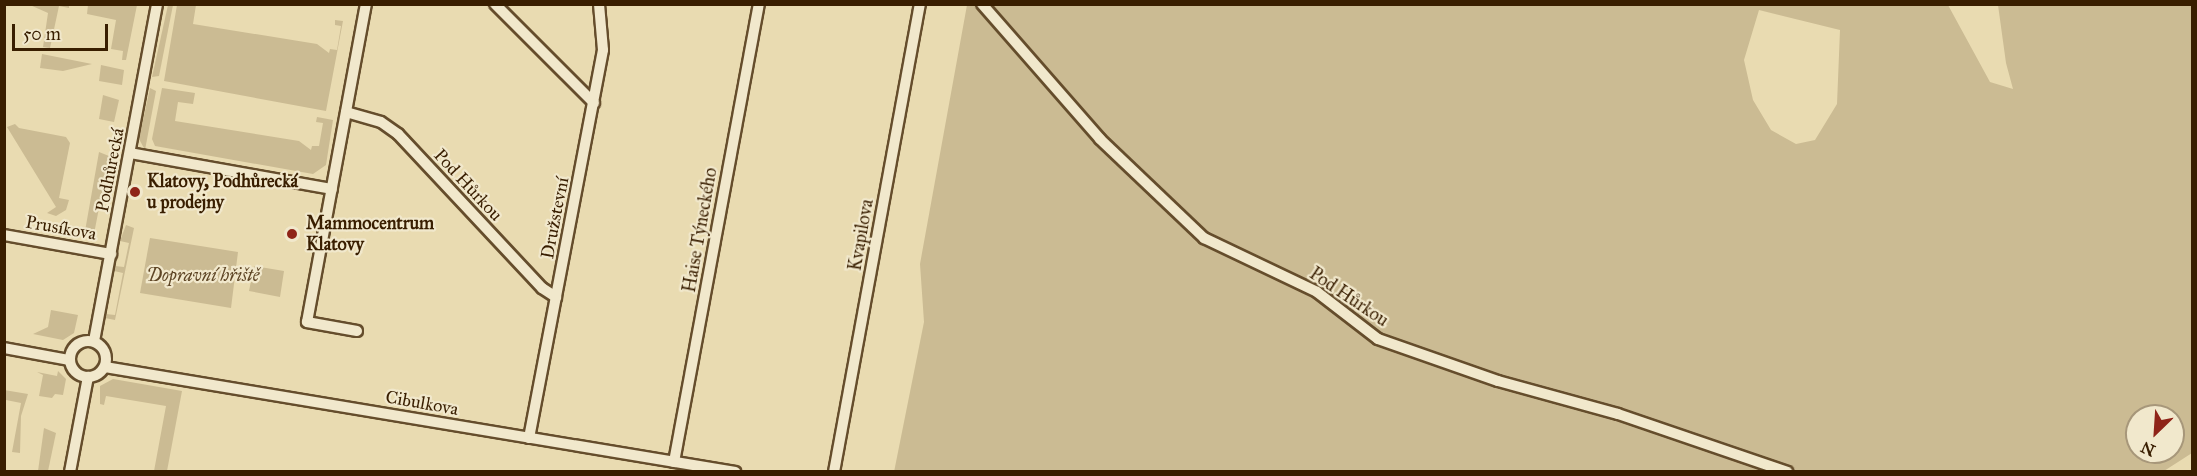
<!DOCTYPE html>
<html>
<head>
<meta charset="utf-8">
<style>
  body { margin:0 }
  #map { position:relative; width:2197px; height:476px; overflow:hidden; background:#e9dbb1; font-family:"IM FELL Great Primer",serif }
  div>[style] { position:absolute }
  .green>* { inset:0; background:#cbbb93 }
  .roads { filter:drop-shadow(2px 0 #654d2c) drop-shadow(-2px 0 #654d2c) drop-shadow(0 2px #654d2c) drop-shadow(0 -2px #654d2c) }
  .minor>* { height:10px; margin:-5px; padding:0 5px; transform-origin:5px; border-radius:5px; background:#f1e8cc }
  .minor>.ring { margin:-5px; padding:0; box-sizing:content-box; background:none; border:10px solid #f1e8cc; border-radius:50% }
  .dots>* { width:16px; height:16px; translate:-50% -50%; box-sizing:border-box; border:3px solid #f1e8cc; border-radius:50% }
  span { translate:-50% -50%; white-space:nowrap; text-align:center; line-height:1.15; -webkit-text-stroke:4.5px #f1e8cc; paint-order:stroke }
  .street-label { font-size:18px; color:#391e00 }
  .poi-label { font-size:18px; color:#391e00; font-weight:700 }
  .left { translate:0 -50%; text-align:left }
  .park-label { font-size:18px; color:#5e4525; font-style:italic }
  .frame { position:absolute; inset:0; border:6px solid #391e00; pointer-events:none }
  .north { position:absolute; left:2125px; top:404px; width:60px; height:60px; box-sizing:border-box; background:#f1e8cc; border:2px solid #a7977a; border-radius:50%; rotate:205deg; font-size:16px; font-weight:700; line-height:24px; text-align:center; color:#391e00 }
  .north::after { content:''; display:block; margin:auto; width:21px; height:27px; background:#8f2418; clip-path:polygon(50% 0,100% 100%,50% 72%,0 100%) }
  .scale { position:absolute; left:12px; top:24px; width:96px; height:27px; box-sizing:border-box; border:3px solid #391e00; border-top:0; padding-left:8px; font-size:18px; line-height:21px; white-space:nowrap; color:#391e00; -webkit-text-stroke:4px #f1e8cc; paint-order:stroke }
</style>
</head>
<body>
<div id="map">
  <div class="green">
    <div style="clip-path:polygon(69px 5px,69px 8px,59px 6px,50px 48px,43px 47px,48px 13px,30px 5px)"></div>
    <div style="clip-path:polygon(88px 5px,137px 5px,126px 60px,122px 60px,123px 51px,111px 49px,116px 20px,87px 14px)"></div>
    <div style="clip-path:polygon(168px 5px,173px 5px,159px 76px,152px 77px)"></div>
    <div style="clip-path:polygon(177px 5px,196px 5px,193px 24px,317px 44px,329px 53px,330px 49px,337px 50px,341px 26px,335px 25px,335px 20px,343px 21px,326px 111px,164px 81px)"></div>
    <div style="clip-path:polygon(evenodd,967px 5px,1948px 5px,1990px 82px,2013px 89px,2006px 63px,1998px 5px,2192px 5px,2192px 453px,2164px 471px,894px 472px,924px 322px,920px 264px,967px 5px,1759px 10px,1840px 30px,1837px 104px,1815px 140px,1796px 144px,1771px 130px,1753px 100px,1744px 60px,1759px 10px,967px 5px,2137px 416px,2173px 416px,2173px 452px,2137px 452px,2137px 416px)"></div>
    <div style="clip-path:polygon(42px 54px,92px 64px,63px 71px,40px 68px)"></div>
    <div style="clip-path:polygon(101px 65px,124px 70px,122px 85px,99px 81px)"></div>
    <div style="clip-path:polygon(150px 88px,156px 91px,145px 150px,139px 139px)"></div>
    <div style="clip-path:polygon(162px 88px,195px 93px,193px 104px,178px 102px,175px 121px,299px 141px,311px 150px,312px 146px,319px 146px,323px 123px,316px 122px,317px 117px,333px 120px,326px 165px,313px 174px,155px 146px,152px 139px)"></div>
    <div style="clip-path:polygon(103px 95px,119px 100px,114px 122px,99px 119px)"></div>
    <div style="clip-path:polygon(15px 124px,19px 128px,66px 137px,70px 143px,59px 198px,69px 200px,66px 210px,56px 216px,47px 213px,56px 207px,7px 127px)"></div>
    <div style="clip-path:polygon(99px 152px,109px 156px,94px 234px,56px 228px,85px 231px)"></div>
    <div style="clip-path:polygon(126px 225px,134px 228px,115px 320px,105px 318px,106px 314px,115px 315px,123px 273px,114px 271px,115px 266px,124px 267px,129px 243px,120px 241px)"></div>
    <div style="clip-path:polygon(150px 238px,238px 252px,231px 308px,140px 293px)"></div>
    <div style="clip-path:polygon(254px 266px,284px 271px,280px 297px,249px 291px)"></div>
    <div style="clip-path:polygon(51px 310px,78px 315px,74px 333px,63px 340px,33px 334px,48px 327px)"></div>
    <div style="clip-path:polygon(58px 371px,66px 379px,63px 395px,55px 394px,52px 398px,39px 396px,43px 375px,37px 372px,57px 376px)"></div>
    <div style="clip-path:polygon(113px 379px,182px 391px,167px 471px,154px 471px,166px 406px,106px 396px,104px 405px,100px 404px,100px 386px)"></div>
    <div style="clip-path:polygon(4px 390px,28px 394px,21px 416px,20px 453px,12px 452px,21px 403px,6px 400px)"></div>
    <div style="clip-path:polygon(44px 428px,56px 433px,48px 471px,38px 471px)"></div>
  </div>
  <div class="roads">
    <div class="minor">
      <div style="left:495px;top:4px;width:140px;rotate:45deg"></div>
      <div style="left:982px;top:4px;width:179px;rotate:48.8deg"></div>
      <div style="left:1100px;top:139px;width:144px;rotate:43.6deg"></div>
      <div style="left:1204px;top:238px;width:125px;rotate:25.5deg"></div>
      <div style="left:1317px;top:292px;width:77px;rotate:37.6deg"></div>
      <div style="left:1378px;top:339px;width:127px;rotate:19.3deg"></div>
      <div style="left:1498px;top:381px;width:124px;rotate:15.4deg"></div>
      <div style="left:1618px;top:414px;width:179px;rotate:18.9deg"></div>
      <div style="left:346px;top:112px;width:36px;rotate:16deg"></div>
      <div style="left:381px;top:122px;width:21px;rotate:35deg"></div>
      <div style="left:398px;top:134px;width:211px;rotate:46.9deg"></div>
      <div style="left:542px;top:288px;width:17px;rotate:33deg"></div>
      <div style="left:130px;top:153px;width:205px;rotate:10.1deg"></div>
      <div style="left:4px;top:235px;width:109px;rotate:10.1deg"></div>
      <div style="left:357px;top:331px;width:51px;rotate:-169.8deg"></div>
      <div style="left:307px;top:322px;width:323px;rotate:-79.5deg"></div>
      <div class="ring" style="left:70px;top:341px;width:26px;height:26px"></div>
      <div style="left:94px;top:341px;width:343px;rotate:-79.4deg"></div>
      <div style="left:4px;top:348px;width:66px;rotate:10.5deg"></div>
      <div style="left:105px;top:367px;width:639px;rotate:9.46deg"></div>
      <div style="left:529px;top:438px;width:395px;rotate:-79.2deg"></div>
      <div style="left:603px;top:50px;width:46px;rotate:-95deg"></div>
      <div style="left:674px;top:462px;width:466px;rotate:-79.5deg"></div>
      <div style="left:70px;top:472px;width:97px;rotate:-79.3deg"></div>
      <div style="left:834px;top:472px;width:476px;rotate:-79.6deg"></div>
    </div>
  </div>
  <div class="dots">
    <div style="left:135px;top:192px;background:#8f2418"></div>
    <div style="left:292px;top:234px;background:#8f2418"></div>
  </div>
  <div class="street-label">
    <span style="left:110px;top:170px;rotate:-79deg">Podhůrecká</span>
    <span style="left:468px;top:185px;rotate:47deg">Pod Hůrkou</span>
    <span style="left:555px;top:218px;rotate:-79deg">Družstevní</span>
    <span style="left:61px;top:228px;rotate:10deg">Prusíkova</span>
    <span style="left:700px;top:230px;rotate:-80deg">Haise Týneckého</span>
    <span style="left:861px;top:235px;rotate:-80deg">Kvapilova</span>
    <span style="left:1349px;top:297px;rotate:34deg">Pod Hůrkou</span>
    <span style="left:422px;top:403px;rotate:10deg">Cibulkova</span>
  </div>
  <div class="poi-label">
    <span class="left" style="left:147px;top:192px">Klatovy, Podhůrecká<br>u prodejny</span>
    <span class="left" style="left:306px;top:234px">Mammocentrum<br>Klatovy</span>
  </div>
  <div class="park-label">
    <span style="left:203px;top:275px">Dopravní hřiště</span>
  </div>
  <div class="frame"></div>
  <div class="north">N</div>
  <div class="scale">50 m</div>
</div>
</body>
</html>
